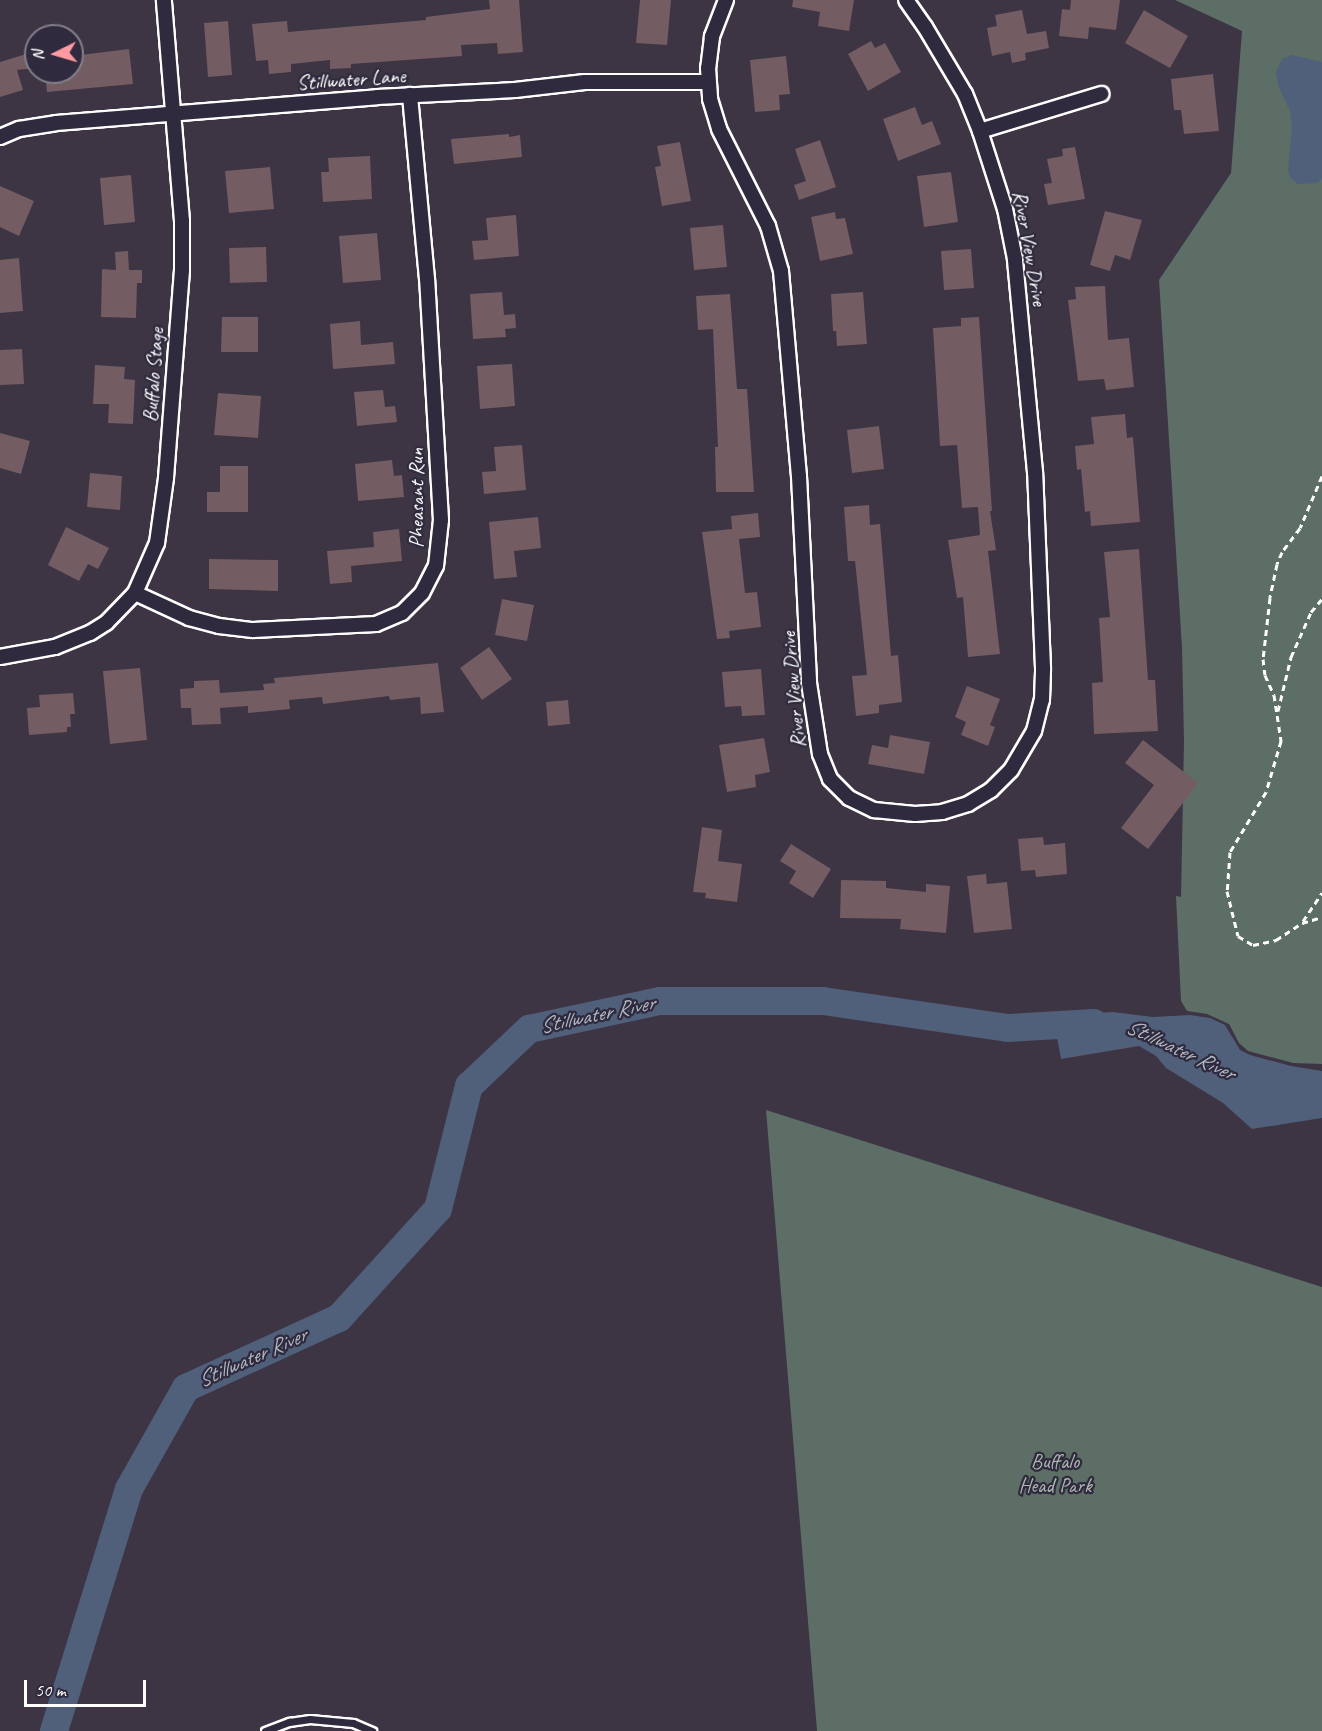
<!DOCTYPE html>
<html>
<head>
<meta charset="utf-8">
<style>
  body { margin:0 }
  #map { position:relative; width:1322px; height:1731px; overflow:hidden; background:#3d3444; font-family:Caveat,sans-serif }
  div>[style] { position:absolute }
  .green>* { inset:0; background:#5c6e65 }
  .water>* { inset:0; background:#505f7a }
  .river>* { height:28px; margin:-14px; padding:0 14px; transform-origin:14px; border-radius:14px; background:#505f7a }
  .building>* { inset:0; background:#735c62 }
  .path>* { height:3px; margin-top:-1.5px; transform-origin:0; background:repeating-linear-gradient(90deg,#fff 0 6px,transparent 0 10.5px) }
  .roads { filter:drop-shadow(2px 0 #fff) drop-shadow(-2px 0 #fff) drop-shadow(0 2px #fff) drop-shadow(0 -2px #fff) }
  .lane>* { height:7px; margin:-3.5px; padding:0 3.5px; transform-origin:3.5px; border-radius:3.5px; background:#2f2a3d }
  .street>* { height:14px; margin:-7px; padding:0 7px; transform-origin:7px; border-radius:7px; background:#2f2a3d }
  span { translate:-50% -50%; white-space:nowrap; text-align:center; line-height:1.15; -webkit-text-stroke:4.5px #2f2a3d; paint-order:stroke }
  .street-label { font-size:21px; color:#fff }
  .park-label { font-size:21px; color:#aeb6b2 }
  .water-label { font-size:22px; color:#b0b7c3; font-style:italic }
  .north { position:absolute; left:24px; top:24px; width:60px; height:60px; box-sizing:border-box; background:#2f2a3d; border:2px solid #827f8b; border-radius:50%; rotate:265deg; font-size:16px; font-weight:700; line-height:24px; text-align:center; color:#fff }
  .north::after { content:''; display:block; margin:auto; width:21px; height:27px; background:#ff9aa2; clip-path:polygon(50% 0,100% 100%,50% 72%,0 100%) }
  .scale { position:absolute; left:24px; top:1680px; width:122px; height:27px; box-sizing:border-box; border:3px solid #fff; border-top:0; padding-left:8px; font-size:18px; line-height:21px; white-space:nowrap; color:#fff; -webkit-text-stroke:4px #2f2a3d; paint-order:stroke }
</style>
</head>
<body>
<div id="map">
  <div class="green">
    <div style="clip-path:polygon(1175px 0,1322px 0,1322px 1064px,1293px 1063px,1248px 1051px,1239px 1043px,1229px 1024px,1207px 1014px,1187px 1011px,1181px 1001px,1176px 896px,1181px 897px,1184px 742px,1182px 648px,1159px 280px,1231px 173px,1242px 31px)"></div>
    <div style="clip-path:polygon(766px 1110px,1322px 1287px,1322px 1731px,817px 1731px)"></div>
  </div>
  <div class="water">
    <div style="clip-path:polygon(1292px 55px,1322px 62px,1322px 179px,1317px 183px,1298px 184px,1290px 177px,1288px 170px,1292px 127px,1290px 111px,1278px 85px,1276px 72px,1282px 59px)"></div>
    <div style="clip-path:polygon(1113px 1012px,1153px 1017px,1190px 1015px,1210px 1018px,1225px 1025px,1240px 1050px,1250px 1055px,1291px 1066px,1322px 1071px,1322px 1118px,1252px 1129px,1223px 1103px,1166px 1068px,1156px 1056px,1139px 1046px,1061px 1059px,1053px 1016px)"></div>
  </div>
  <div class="river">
    <div style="left:54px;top:1731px;width:253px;rotate:-72.8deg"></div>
    <div style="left:129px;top:1489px;width:116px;rotate:-60.6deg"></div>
    <div style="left:186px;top:1388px;width:168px;rotate:-24.6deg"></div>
    <div style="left:339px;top:1318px;width:147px;rotate:-47.8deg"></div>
    <div style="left:438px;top:1209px;width:127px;rotate:-75.9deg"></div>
    <div style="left:469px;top:1086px;width:83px;rotate:-43.5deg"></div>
    <div style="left:529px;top:1029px;width:134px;rotate:-12.1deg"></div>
    <div style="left:660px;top:1001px;width:163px"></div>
    <div style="left:823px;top:1001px;width:187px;rotate:8.3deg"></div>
    <div style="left:1008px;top:1028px;width:86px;rotate:-3.3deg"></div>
  </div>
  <div class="building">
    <div style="clip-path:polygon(489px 0,519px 0,523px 52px,498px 54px,497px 43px,461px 45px,462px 56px,351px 64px,351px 68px,330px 69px,330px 60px,291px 64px,291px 72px,269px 74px,268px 60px,256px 61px,252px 24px,287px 21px,288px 32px,426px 20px,426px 17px,490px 9px)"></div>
    <div style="clip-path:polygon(640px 0,671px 0,667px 45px,636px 43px)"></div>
    <div style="clip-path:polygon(793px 0,854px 0,849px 31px,818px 26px,820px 12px,792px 7px)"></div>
    <div style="clip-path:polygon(1071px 0,1120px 0,1116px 30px,1089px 27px,1088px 39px,1059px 36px,1062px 9px,1070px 10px)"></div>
    <div style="clip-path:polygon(1022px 10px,1027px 34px,1046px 31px,1049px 48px,1025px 53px,1026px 60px,1012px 63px,1010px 52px,992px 56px,987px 28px,997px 26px,995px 15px)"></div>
    <div style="clip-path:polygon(1144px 10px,1188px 36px,1170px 68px,1125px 43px)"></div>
    <div style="clip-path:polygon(228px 21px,232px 75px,208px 77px,204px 23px)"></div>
    <div style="clip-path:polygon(871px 41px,875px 48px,885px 43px,901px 72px,868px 91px,848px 54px)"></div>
    <div style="clip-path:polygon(129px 49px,133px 84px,47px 92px,45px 72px,72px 72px,72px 56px)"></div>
    <div style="clip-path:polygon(36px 51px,36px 68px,17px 70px,23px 90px,0 97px,0 62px)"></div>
    <div style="clip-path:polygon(786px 56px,790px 94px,779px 95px,780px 110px,755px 112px,750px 60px)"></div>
    <div style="clip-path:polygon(1213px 74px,1219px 131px,1184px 134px,1181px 110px,1174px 110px,1171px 79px)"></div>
    <div style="clip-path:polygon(915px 107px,922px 125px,932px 121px,941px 144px,898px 161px,883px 119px)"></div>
    <div style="clip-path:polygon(509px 134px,509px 137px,520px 135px,522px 157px,454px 164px,451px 139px)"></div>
    <div style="clip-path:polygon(820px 140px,836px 187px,799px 200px,794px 185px,806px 181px,795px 149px)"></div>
    <div style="clip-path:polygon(680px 142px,691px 201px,662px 206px,655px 167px,661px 166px,657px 146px)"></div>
    <div style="clip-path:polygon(1075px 147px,1085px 199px,1048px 205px,1044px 184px,1052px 183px,1047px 159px,1063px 156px,1062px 149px)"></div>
    <div style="clip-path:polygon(370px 156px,372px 199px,323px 202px,321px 172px,329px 172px,328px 158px)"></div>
    <div style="clip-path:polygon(270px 167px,274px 209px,229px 213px,225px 171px)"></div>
    <div style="clip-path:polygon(951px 172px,958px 222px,924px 227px,917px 176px)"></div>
    <div style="clip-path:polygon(131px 175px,135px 222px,104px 225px,100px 178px)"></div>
    <div style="clip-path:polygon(0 186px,34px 201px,19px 236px,0 227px)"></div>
    <div style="clip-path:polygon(1105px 211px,1142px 220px,1130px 260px,1115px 255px,1110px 271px,1090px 265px)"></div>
    <div style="clip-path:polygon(835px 212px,836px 219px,845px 218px,853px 254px,820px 261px,811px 217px)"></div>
    <div style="clip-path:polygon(516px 215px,519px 256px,474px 260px,472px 241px,488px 240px,486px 218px)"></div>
    <div style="clip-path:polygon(723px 225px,727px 267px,694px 270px,690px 228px)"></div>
    <div style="clip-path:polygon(377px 233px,381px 280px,343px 283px,339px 236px)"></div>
    <div style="clip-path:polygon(266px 247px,267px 282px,230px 283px,229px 248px)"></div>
    <div style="clip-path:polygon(971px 249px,974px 288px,944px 290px,941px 251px)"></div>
    <div style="clip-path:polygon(128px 251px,129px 270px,142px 270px,142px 283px,137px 283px,136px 318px,101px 317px,102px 269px,116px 270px,115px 252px)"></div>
    <div style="clip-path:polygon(19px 258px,23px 311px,0 313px,0 260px)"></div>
    <div style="clip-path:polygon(1105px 286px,1108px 340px,1129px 338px,1134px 387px,1106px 390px,1104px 379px,1078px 381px,1068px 300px,1076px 299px,1075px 287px)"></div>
    <div style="clip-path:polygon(502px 292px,504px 315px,515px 314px,516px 328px,505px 329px,506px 337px,473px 339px,470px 294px)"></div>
    <div style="clip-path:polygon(863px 292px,867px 344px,837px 346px,836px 331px,833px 331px,831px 294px)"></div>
    <div style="clip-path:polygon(730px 294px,737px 389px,747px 389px,754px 492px,716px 492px,715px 447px,718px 447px,713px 329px,698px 330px,696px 296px)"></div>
    <div style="clip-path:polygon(222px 317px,258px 317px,258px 352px,221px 352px)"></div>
    <div style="clip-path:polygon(979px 317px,992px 511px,990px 511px,996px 550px,988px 551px,1000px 654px,968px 657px,963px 597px,957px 598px,948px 540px,980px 535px,978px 507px,962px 508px,957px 445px,940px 446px,933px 328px,961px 326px,961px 318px)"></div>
    <div style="clip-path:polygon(360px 321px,361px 345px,393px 342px,395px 364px,333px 369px,330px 324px)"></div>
    <div style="clip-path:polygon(22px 349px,24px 384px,0 385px,0 350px)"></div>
    <div style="clip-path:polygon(512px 364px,515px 406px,480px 409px,477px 366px)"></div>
    <div style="clip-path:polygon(95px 365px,125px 367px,124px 379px,135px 380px,133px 424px,108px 423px,109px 404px,93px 404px)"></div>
    <div style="clip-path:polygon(383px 390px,385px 407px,395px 406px,397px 422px,357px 426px,354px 392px)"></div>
    <div style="clip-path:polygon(218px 393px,261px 396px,258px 438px,214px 435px)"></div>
    <div style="clip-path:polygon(1125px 414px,1127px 438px,1133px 437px,1140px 522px,1091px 526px,1090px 511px,1085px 512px,1081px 469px,1077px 470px,1075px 446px,1094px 444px,1091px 417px)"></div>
    <div style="clip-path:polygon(879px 426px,884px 469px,852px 473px,847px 430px)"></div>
    <div style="clip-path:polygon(0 433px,30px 441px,21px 474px,0 468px)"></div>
    <div style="clip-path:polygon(522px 445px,526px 490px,484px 494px,482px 472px,496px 471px,494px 447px)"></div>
    <div style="clip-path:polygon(392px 460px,394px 476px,402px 475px,404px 497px,358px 501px,355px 464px)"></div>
    <div style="clip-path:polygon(220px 466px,248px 466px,248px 512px,207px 512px,207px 492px,220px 492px)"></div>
    <div style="clip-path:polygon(90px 473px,122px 476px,120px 510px,87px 507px)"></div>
    <div style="clip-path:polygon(869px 505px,870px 525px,880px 524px,891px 656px,898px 655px,902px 702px,879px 705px,879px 713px,856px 716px,852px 676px,867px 675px,855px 561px,848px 561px,844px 507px)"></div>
    <div style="clip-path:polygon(758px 513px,760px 537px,739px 539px,745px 593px,757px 592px,761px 627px,729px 631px,730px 638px,717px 639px,702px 532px,732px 529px,731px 516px)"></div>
    <div style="clip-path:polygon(538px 517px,541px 548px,514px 551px,517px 577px,494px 579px,489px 522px)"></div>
    <div style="clip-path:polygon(66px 527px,109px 548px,98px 569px,88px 564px,79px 581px,48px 565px)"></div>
    <div style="clip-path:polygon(399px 529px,402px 561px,351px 566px,352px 582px,330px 584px,327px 551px,374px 547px,373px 532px)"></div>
    <div style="clip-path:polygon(1139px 549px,1148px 680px,1155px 680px,1158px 731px,1094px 734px,1092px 683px,1103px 682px,1099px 618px,1110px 617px,1104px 552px)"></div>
    <div style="clip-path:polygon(209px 559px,278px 560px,278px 591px,209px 589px)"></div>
    <div style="clip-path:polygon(502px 599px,534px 605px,527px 641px,495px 635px)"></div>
    <div style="clip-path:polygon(489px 647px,512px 679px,482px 700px,460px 668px)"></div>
    <div style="clip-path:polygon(438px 663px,444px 712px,421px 714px,420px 697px,390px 700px,389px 696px,323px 704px,322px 697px,289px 700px,290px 709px,248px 713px,248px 706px,220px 708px,221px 724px,192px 725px,191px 708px,181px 708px,180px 689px,194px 688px,194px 681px,219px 680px,220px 693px,264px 690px,263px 684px,275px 683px,274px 678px)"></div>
    <div style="clip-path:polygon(140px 668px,147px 740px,110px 744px,103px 671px)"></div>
    <div style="clip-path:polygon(761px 669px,765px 715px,742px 716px,741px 706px,725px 707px,722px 672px)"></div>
    <div style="clip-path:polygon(967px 686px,1000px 699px,990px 725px,995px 727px,988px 746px,961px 735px,966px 722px,955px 717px)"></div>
    <div style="clip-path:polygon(73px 693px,75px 714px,70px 714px,71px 727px,67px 727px,67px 732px,29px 735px,27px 708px,40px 707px,39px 695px)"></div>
    <div style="clip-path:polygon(568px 700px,570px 724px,548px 726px,546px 702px)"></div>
    <div style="clip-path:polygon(890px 735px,930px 742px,924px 774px,868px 764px,872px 745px,888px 748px)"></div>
    <div style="clip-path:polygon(764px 738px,770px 772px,755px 775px,756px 787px,727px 792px,719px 745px)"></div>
    <div style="clip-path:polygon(1143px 740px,1198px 783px,1148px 849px,1121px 828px,1154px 785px,1125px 763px)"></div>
    <div style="clip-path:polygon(702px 827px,722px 830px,718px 861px,742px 864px,737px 902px,705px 898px,706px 893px,693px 892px)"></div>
    <div style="clip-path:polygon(1043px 837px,1044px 845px,1065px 843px,1067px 874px,1036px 877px,1035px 870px,1021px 871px,1018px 839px)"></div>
    <div style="clip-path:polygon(791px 844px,831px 869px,813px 898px,789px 883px,796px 871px,780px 861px)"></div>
    <div style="clip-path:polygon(986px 874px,987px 884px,1007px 882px,1012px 929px,974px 933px,967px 876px)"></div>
    <div style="clip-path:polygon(841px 880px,886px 881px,886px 888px,926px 892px,926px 884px,950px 886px,946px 933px,900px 929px,901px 919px,840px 918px)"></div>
  </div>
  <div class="path">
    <div style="left:1322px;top:476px;width:56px;rotate:112.9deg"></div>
    <div style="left:1300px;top:528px;width:30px;rotate:127deg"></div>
    <div style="left:1282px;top:552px;width:13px;rotate:113deg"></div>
    <div style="left:1277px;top:564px;width:35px;rotate:102deg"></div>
    <div style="left:1270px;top:598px;width:61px;rotate:96.5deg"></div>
    <div style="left:1263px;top:659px;width:16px;rotate:83deg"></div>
    <div style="left:1265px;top:675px;width:22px;rotate:66deg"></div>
    <div style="left:1274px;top:695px;width:47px;rotate:81.3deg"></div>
    <div style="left:1281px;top:741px;width:53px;rotate:106.4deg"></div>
    <div style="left:1266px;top:792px;width:70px;rotate:121deg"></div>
    <div style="left:1230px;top:852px;width:39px;rotate:94deg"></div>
    <div style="left:1227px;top:891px;width:46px;rotate:76.3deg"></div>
    <div style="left:1238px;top:936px;width:17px;rotate:31deg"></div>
    <div style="left:1253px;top:945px;width:24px;rotate:-12deg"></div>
    <div style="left:1276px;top:940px;width:31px;rotate:-33deg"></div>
    <div style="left:1302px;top:923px;width:21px;rotate:-17deg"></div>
    <div style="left:1278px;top:711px;width:56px;rotate:-76.5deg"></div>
    <div style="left:1291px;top:657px;width:49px;rotate:-66deg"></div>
    <div style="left:1311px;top:612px;width:17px;rotate:-50deg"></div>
    <div style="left:1303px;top:921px;width:34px;rotate:-56deg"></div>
  </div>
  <div class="roads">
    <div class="lane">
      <div style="left:265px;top:1731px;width:26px;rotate:-21deg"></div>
      <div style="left:289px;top:1722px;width:21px;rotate:-8deg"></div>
      <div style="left:310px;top:1719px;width:43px;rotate:5.3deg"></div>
      <div style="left:353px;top:1723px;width:21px;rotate:23deg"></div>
    </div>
    <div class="street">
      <div style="left:726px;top:0;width:40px;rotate:111deg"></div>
      <div style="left:712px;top:37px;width:31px;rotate:97deg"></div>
      <div style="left:708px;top:68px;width:31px;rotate:86deg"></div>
      <div style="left:710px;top:99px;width:31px;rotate:73deg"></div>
      <div style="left:719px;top:129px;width:109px;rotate:63.2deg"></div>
      <div style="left:768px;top:226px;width:47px;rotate:73.9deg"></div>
      <div style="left:781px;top:271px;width:206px;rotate:85deg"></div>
      <div style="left:799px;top:476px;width:207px;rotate:87.2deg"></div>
      <div style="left:809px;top:683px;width:72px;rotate:81.2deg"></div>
      <div style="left:820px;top:754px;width:27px;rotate:68deg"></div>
      <div style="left:830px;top:779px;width:27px;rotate:45deg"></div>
      <div style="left:849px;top:798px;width:28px;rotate:26deg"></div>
      <div style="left:874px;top:810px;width:41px;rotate:5.6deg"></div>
      <div style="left:915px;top:814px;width:27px;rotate:-4deg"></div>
      <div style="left:942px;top:812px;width:27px;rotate:-17deg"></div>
      <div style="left:968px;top:804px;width:27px;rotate:-31deg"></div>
      <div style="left:991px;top:790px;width:28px;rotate:-45deg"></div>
      <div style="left:1011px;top:770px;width:45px;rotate:-59.5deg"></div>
      <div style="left:1034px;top:731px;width:32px;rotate:-76deg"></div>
      <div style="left:1042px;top:700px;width:32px;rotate:-88deg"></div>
      <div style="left:1043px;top:668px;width:196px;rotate:-92.3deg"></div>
      <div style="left:1035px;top:472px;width:214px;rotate:-95.4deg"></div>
      <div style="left:1015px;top:259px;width:51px;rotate:-101.3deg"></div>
      <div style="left:1005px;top:209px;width:82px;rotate:-107.8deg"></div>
      <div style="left:980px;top:131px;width:40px;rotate:-112deg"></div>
      <div style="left:965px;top:94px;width:78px;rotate:-120.8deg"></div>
      <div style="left:925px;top:27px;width:33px;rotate:-125deg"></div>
      <div style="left:980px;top:131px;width:127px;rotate:-17deg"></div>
      <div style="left:0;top:137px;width:21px;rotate:-23deg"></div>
      <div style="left:19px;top:129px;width:37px;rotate:-9deg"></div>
      <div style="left:56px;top:123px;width:322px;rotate:-4.6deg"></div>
      <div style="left:377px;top:97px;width:138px;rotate:-2.9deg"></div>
      <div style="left:515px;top:90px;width:70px;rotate:-6.5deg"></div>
      <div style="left:585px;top:82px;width:123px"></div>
      <div style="left:135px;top:593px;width:60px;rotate:24.8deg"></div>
      <div style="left:189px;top:618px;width:31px;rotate:15deg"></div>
      <div style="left:219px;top:626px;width:34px;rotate:7deg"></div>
      <div style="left:253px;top:630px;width:123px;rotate:-2.8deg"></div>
      <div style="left:376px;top:624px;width:28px;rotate:-23deg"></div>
      <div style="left:402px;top:613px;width:28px;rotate:-45deg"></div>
      <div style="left:422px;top:593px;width:30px;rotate:-63deg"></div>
      <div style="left:436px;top:566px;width:46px;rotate:-83.8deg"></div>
      <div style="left:441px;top:520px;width:241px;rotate:-93.3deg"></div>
      <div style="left:427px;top:279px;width:185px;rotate:-95.3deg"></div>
      <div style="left:0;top:657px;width:56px;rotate:-10.3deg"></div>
      <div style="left:55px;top:647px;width:38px;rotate:-22deg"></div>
      <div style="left:90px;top:633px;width:19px;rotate:-32deg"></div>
      <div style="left:106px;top:623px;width:42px;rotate:-46deg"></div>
      <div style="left:135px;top:593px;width:55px;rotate:-66.3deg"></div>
      <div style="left:157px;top:543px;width:66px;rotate:-82.1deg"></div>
      <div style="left:166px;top:478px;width:209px;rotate:-85.6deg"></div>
      <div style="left:182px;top:270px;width:49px;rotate:-90deg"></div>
      <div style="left:182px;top:221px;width:222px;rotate:-94.7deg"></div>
    </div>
  </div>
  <div class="street-label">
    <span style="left:351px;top:79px;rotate:-4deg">Stillwater Lane</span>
    <span style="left:1030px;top:248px;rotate:80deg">River View Drive</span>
    <span style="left:153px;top:375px;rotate:-86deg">Buffalo Stage</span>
    <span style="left:416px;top:498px;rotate:-90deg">Pheasant Run</span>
    <span style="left:793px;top:690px;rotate:-95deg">River View Drive</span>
  </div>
  <div class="park-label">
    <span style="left:1055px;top:1473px">Buffalo<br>Head Park</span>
  </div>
  <div class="water-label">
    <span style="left:597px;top:1015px;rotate:-12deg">Stillwater River</span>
    <span style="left:1180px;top:1050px;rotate:25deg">Stillwater River</span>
    <span style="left:252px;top:1358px;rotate:-24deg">Stillwater River</span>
  </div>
  <div class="north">N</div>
  <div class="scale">50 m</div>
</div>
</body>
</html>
